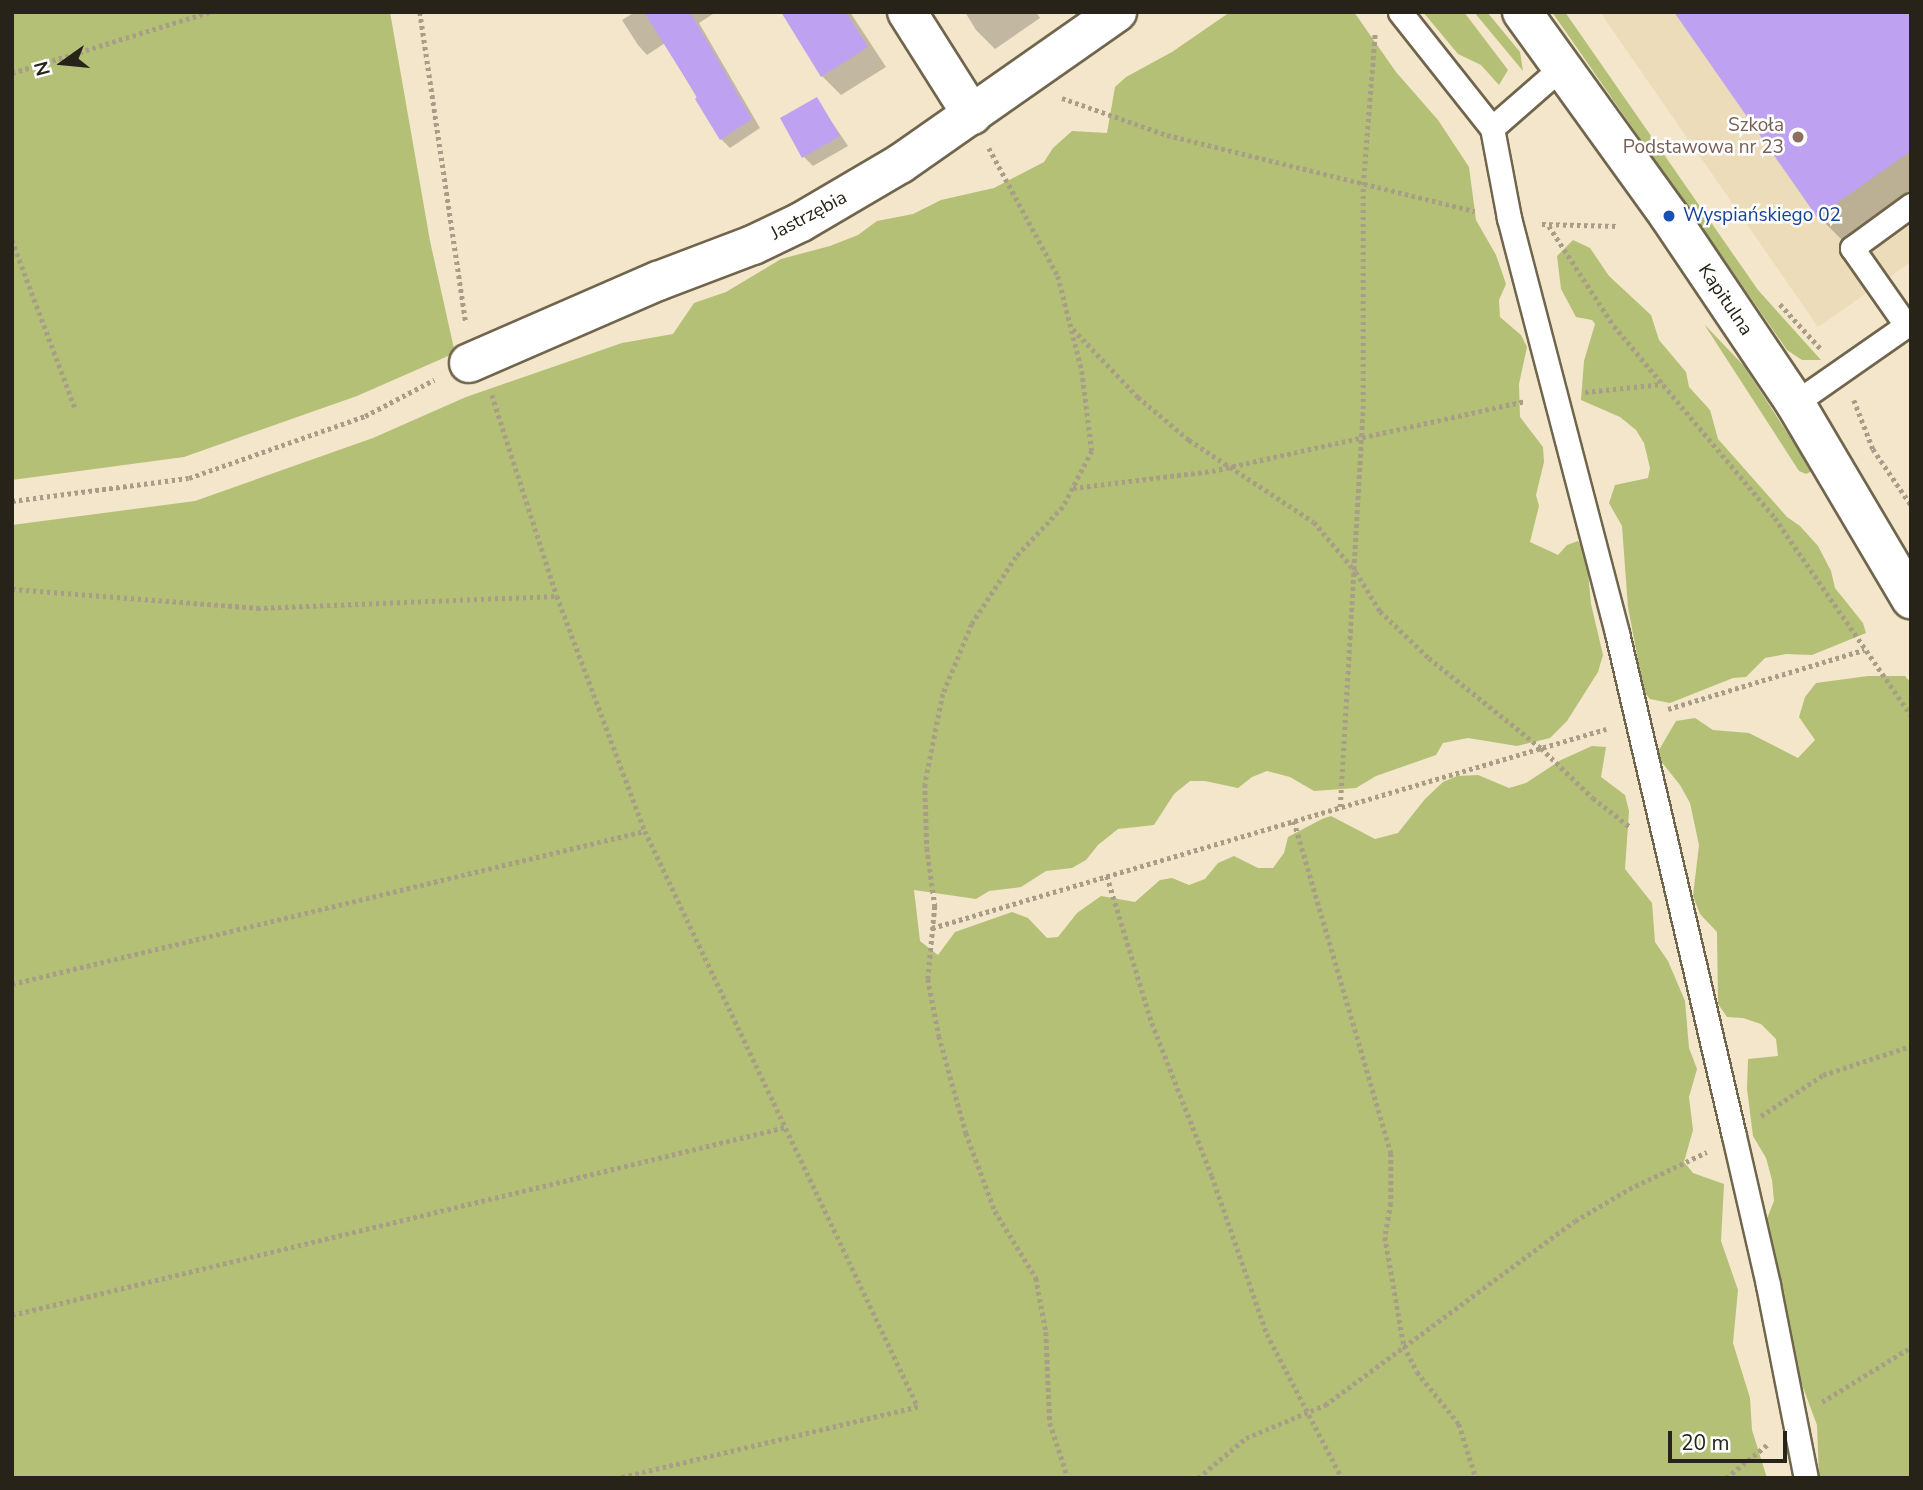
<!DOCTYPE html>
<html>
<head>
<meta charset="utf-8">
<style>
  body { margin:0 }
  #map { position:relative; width:1923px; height:1490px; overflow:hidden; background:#f3e6ca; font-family:"Nunito Sans",sans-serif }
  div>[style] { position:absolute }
  .built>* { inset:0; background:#ecdcb9 }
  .green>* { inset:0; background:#b3c076 }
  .shadow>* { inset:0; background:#0003 }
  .building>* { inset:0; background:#bea1f1 }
  .path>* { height:4.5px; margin-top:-2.25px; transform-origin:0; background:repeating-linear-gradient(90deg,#a89e88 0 3.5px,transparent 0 7px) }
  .roads { filter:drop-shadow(2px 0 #70654d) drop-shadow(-2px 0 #70654d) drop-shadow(0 2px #70654d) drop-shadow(0 -2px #70654d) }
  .lane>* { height:23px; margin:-11.5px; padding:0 11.5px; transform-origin:11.5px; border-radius:11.5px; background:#fff }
  .street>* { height:38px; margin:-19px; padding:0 19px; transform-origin:19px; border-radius:19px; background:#fff }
  .secondary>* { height:38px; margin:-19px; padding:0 19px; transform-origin:19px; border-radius:19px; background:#fff }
  .dots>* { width:19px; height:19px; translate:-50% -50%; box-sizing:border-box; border:4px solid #fff; border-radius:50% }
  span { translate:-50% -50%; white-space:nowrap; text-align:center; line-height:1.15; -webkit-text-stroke:5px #fff; paint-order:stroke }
  .education-label { font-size:19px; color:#785e54 }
  .right { translate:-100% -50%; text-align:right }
  .street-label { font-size:19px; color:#272318 }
  .transit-label { font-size:19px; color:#164399 }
  .left { translate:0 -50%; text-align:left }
  .frame { position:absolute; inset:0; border:14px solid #272318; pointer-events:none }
  .north { position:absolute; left:28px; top:28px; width:70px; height:70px; -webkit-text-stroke:5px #fff; paint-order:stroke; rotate:255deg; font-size:19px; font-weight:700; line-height:28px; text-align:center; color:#272318 }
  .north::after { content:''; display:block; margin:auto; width:24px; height:32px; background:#272318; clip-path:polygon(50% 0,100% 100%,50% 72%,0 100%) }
  .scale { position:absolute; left:1668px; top:1431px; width:119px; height:32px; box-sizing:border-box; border:4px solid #272318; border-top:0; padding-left:9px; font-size:21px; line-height:24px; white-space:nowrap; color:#272318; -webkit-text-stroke:5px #fff; paint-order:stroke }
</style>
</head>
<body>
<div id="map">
  <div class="built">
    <div style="clip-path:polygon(1600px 12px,1911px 12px,1911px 262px,1818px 327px)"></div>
  </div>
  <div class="green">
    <div style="clip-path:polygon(12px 12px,390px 12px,430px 241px,455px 353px,357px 396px,184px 457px,12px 480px)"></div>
    <div style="clip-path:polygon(1230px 12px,1354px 12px,1396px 72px,1438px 120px,1469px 167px,1476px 220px,1496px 255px,1506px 284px,1499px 300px,1500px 317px,1521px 335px,1527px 347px,1519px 384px,1520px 417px,1543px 447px,1544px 462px,1536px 495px,1539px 506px,1530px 542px,1558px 555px,1567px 545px,1578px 541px,1586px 552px,1591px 604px,1603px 655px,1598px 672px,1567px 721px,1550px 738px,1517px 746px,1468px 738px,1443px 743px,1436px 755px,1376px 776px,1356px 788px,1314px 791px,1290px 777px,1267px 771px,1252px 777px,1238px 788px,1205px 781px,1190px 781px,1174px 794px,1154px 825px,1118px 829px,1098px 845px,1086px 860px,1072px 868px,1046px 871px,1021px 887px,989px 891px,976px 899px,914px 890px,920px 941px,938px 955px,955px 932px,1012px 912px,1028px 918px,1047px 938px,1058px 937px,1077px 913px,1101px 896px,1135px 902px,1160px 880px,1172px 878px,1189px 885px,1205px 879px,1218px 863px,1234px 856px,1258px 868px,1273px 868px,1284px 853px,1288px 837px,1322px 819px,1331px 816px,1375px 839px,1398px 833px,1425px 799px,1443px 782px,1457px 776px,1478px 775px,1509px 788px,1526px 783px,1561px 760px,1592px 746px,1606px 747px,1601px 777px,1625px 795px,1629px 811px,1625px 869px,1652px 903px,1655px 942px,1668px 961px,1685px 1001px,1689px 1048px,1697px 1069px,1689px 1097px,1693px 1130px,1684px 1162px,1693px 1173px,1724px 1184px,1721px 1241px,1738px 1290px,1733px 1343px,1750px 1398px,1752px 1430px,1767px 1478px,12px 1478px,12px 525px,195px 501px,373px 438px,466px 397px,622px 343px,673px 334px,694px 303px,726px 292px,781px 259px,830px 246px,858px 235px,877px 221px,913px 214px,941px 200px,994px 188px,1044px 162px,1053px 148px,1072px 131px,1107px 133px,1115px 87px,1126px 77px,1172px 52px)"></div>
    <div style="clip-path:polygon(1423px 12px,1464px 12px,1508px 70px,1499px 85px,1481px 65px,1458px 54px)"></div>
    <div style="clip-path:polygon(1474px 12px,1487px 12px,1520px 52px,1523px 71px)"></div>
    <div style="clip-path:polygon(1552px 12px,1565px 12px,1758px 290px,1821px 360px,1802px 360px,1787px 350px)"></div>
    <div style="clip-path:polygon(1573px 240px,1590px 248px,1609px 276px,1651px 315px,1659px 340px,1686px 372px,1689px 387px,1710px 410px,1718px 439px,1787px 517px,1800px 526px,1818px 546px,1831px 571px,1835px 588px,1863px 623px,1866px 633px,1812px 655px,1786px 654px,1765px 658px,1746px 677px,1733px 678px,1670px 703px,1650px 699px,1644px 692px,1628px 607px,1622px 526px,1609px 503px,1615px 485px,1648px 478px,1650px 468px,1644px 443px,1636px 430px,1620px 417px,1581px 400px,1584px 361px,1595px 324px,1592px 320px,1576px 317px,1561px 289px,1557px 256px)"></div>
    <div style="clip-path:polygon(1704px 324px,1744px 366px,1812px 471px,1806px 474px,1799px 471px)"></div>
    <div style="clip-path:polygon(1868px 676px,1905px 676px,1911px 683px,1911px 1478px,1819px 1478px,1817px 1425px,1789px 1350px,1776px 1266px,1768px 1245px,1766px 1221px,1774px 1201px,1772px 1180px,1766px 1158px,1753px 1136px,1747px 1089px,1748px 1059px,1778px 1056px,1776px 1039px,1761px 1024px,1743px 1018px,1727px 1017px,1718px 1004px,1717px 932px,1700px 914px,1693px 896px,1699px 845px,1690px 803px,1680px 785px,1656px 755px,1676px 721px,1695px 718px,1713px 730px,1749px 733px,1798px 758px,1815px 740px,1799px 717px,1805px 697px,1816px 683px)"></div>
  </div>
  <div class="shadow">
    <div style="clip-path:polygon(635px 12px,716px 12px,699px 23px,760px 128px,730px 148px,721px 139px,665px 43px,647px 55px,638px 45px,622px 20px)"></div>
    <div style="clip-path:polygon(783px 12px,850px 12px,886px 67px,841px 95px,822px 76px)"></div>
    <div style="clip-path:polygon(965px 12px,1036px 12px,1040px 18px,995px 49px,976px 30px)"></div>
    <div style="clip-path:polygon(1911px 12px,1911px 215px,1855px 253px,1818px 216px)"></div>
    <div style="clip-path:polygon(817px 100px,848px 146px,813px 166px,803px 156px)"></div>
  </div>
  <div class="building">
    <div style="clip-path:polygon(644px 12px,690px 12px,752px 119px,720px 140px,695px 99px,697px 97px)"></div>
    <div style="clip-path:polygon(781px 12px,846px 12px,868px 47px,821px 77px)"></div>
    <div style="clip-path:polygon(1674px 12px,1911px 12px,1911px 151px,1817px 217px)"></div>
    <div style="clip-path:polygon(817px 97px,840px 136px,802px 158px,780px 118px)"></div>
  </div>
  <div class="path">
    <div style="left:420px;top:12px;width:314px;rotate:81.6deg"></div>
    <div style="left:12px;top:73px;width:206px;rotate:-17.2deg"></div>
    <div style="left:1062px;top:98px;width:111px;rotate:19.4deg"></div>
    <div style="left:1167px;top:135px;width:317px;rotate:13.9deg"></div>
    <div style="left:989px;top:148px;width:145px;rotate:61.7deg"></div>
    <div style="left:1058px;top:276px;width:98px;rotate:75.8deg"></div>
    <div style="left:1082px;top:371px;width:81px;rotate:82.9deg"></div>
    <div style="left:1092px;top:451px;width:63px;rotate:117.4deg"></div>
    <div style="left:1063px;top:507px;width:69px;rotate:133.2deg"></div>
    <div style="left:1016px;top:557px;width:80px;rotate:123.3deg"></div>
    <div style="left:972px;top:624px;width:76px;rotate:112.5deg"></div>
    <div style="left:943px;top:694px;width:92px;rotate:101.3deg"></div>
    <div style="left:925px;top:784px;width:64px;rotate:88.2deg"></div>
    <div style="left:927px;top:848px;width:59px;rotate:82.1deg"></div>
    <div style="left:935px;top:906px;width:73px;rotate:95.5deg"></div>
    <div style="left:928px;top:979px;width:58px;rotate:79.1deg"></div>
    <div style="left:939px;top:1036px;width:101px;rotate:74.4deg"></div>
    <div style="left:966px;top:1133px;width:83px;rotate:69.6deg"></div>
    <div style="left:995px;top:1211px;width:79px;rotate:58.5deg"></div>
    <div style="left:1036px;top:1278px;width:55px;rotate:79.5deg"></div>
    <div style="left:1046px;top:1332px;width:91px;rotate:87.5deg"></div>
    <div style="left:1050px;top:1423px;width:58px;rotate:71.9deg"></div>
    <div style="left:1542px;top:224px;width:75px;rotate:1.5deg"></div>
    <div style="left:1549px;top:226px;width:119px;rotate:57deg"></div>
    <div style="left:1614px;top:326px;width:251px;rotate:50deg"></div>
    <div style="left:1775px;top:518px;width:239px;rotate:55.4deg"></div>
    <div style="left:12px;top:240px;width:179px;rotate:69.4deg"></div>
    <div style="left:1780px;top:304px;width:61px;rotate:47.7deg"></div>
    <div style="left:1073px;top:329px;width:94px;rotate:46.3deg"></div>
    <div style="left:1138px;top:397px;width:67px;rotate:40.1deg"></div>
    <div style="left:1189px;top:440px;width:149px;rotate:33.3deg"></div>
    <div style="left:1314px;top:522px;width:65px;rotate:50deg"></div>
    <div style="left:1356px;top:572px;width:46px;rotate:58.4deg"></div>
    <div style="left:1380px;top:611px;width:68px;rotate:43.8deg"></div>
    <div style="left:1429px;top:658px;width:144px;rotate:38.8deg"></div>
    <div style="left:1541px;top:748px;width:72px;rotate:43.9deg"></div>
    <div style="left:1593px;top:798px;width:46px;rotate:37.9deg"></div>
    <div style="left:1585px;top:392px;width:78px;rotate:-5.9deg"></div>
    <div style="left:492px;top:395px;width:211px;rotate:72.1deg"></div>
    <div style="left:1854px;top:400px;width:53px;rotate:68.8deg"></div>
    <div style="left:1873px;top:449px;width:68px;rotate:55.8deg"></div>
    <div style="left:1073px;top:488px;width:140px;rotate:-7deg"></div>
    <div style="left:1212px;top:471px;width:321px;rotate:-12.6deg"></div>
    <div style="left:12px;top:501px;width:178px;rotate:-7.4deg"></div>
    <div style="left:189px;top:478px;width:187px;rotate:-19.4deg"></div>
    <div style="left:365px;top:416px;width:78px;rotate:-27.6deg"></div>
    <div style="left:12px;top:589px;width:246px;rotate:4.4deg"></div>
    <div style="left:257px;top:608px;width:300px;rotate:-2.3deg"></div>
    <div style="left:557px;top:596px;width:251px;rotate:69.5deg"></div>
    <div style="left:645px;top:831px;width:637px;rotate:64.64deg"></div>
    <div style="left:918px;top:1407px;width:307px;rotate:166.6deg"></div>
    <div style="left:1668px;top:709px;width:205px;rotate:-16.8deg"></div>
    <div style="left:1340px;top:807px;width:399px;rotate:-86.7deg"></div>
    <div style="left:1363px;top:409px;width:224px;rotate:-90deg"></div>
    <div style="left:1363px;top:185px;width:152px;rotate:-85.5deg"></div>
    <div style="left:1294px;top:821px;width:346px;rotate:73.7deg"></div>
    <div style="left:1391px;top:1153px;width:50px;rotate:90deg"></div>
    <div style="left:1391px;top:1203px;width:35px;rotate:100deg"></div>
    <div style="left:1385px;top:1237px;width:111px;rotate:80.1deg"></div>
    <div style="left:1404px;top:1346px;width:29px;rotate:63deg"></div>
    <div style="left:1417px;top:1372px;width:67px;rotate:51.1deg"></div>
    <div style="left:1459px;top:1424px;width:57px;rotate:72.5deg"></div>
    <div style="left:1107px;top:876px;width:154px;rotate:73deg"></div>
    <div style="left:1152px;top:1023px;width:164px;rotate:68.6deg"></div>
    <div style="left:1212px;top:1176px;width:167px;rotate:70.8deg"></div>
    <div style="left:1267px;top:1334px;width:162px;rotate:62.5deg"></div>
    <div style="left:932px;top:928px;width:703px;rotate:-16.45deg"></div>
    <div style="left:12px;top:984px;width:651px;rotate:-13.59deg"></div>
    <div style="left:1761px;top:1116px;width:74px;rotate:-33.5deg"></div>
    <div style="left:1823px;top:1075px;width:93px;rotate:-18.2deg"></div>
    <div style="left:12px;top:1315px;width:797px;rotate:-13.65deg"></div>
    <div style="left:1822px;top:1402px;width:105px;rotate:-31.7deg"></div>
    <div style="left:1198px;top:1478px;width:62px;rotate:-39.8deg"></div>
    <div style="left:1246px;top:1438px;width:86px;rotate:-22.7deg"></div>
    <div style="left:1325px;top:1405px;width:310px;rotate:-36.4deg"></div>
    <div style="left:1575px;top:1221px;width:63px;rotate:-30.7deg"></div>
    <div style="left:1629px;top:1189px;width:86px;rotate:-25.4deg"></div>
    <div style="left:1726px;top:1478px;width:54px;rotate:-39deg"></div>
  </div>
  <div class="roads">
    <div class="lane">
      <div style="left:1400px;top:12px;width:148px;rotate:51.6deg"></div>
      <div style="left:1492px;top:128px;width:94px;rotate:-41.1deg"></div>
      <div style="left:1492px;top:128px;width:92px;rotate:79.3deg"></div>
      <div style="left:1509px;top:218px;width:429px;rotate:75.4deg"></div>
      <div style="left:1617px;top:633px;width:516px;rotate:76.91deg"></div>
      <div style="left:1734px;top:1136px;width:153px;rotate:77.1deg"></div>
      <div style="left:1768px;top:1285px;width:197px;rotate:78.9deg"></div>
      <div style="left:1906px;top:325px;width:94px;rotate:-125deg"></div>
      <div style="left:1852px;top:248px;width:73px;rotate:-36.1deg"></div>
      <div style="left:1795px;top:403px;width:141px;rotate:-34.9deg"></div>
    </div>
    <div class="street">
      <div style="left:907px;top:12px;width:122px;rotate:57.7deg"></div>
      <div style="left:469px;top:363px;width:206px;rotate:-23.5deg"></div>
      <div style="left:658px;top:281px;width:102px;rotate:-20.8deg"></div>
      <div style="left:753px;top:245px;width:53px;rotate:-25.6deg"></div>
      <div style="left:801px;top:222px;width:115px;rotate:-30.4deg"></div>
      <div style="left:900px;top:164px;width:265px;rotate:-35deg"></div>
    </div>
    <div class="secondary">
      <div style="left:1522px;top:12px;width:251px;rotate:54.2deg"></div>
      <div style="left:1669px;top:216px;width:225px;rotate:56deg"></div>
      <div style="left:1795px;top:403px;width:228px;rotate:59.4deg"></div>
    </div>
  </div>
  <div class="dots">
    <div style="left:1798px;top:137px;background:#8d6e63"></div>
    <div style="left:1669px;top:216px;background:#1a4fb4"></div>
  </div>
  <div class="education-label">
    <span class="right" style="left:1784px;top:137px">Szkoła<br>Podstawowa nr 23</span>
  </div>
  <div class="street-label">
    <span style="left:809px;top:216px;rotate:-28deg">Jastrzębia</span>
    <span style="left:1725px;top:300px;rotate:56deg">Kapitulna</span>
  </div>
  <div class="transit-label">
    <span class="left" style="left:1683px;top:216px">Wyspiańskiego 02</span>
  </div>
  <div class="frame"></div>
  <div class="north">N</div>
  <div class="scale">20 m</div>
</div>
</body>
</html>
